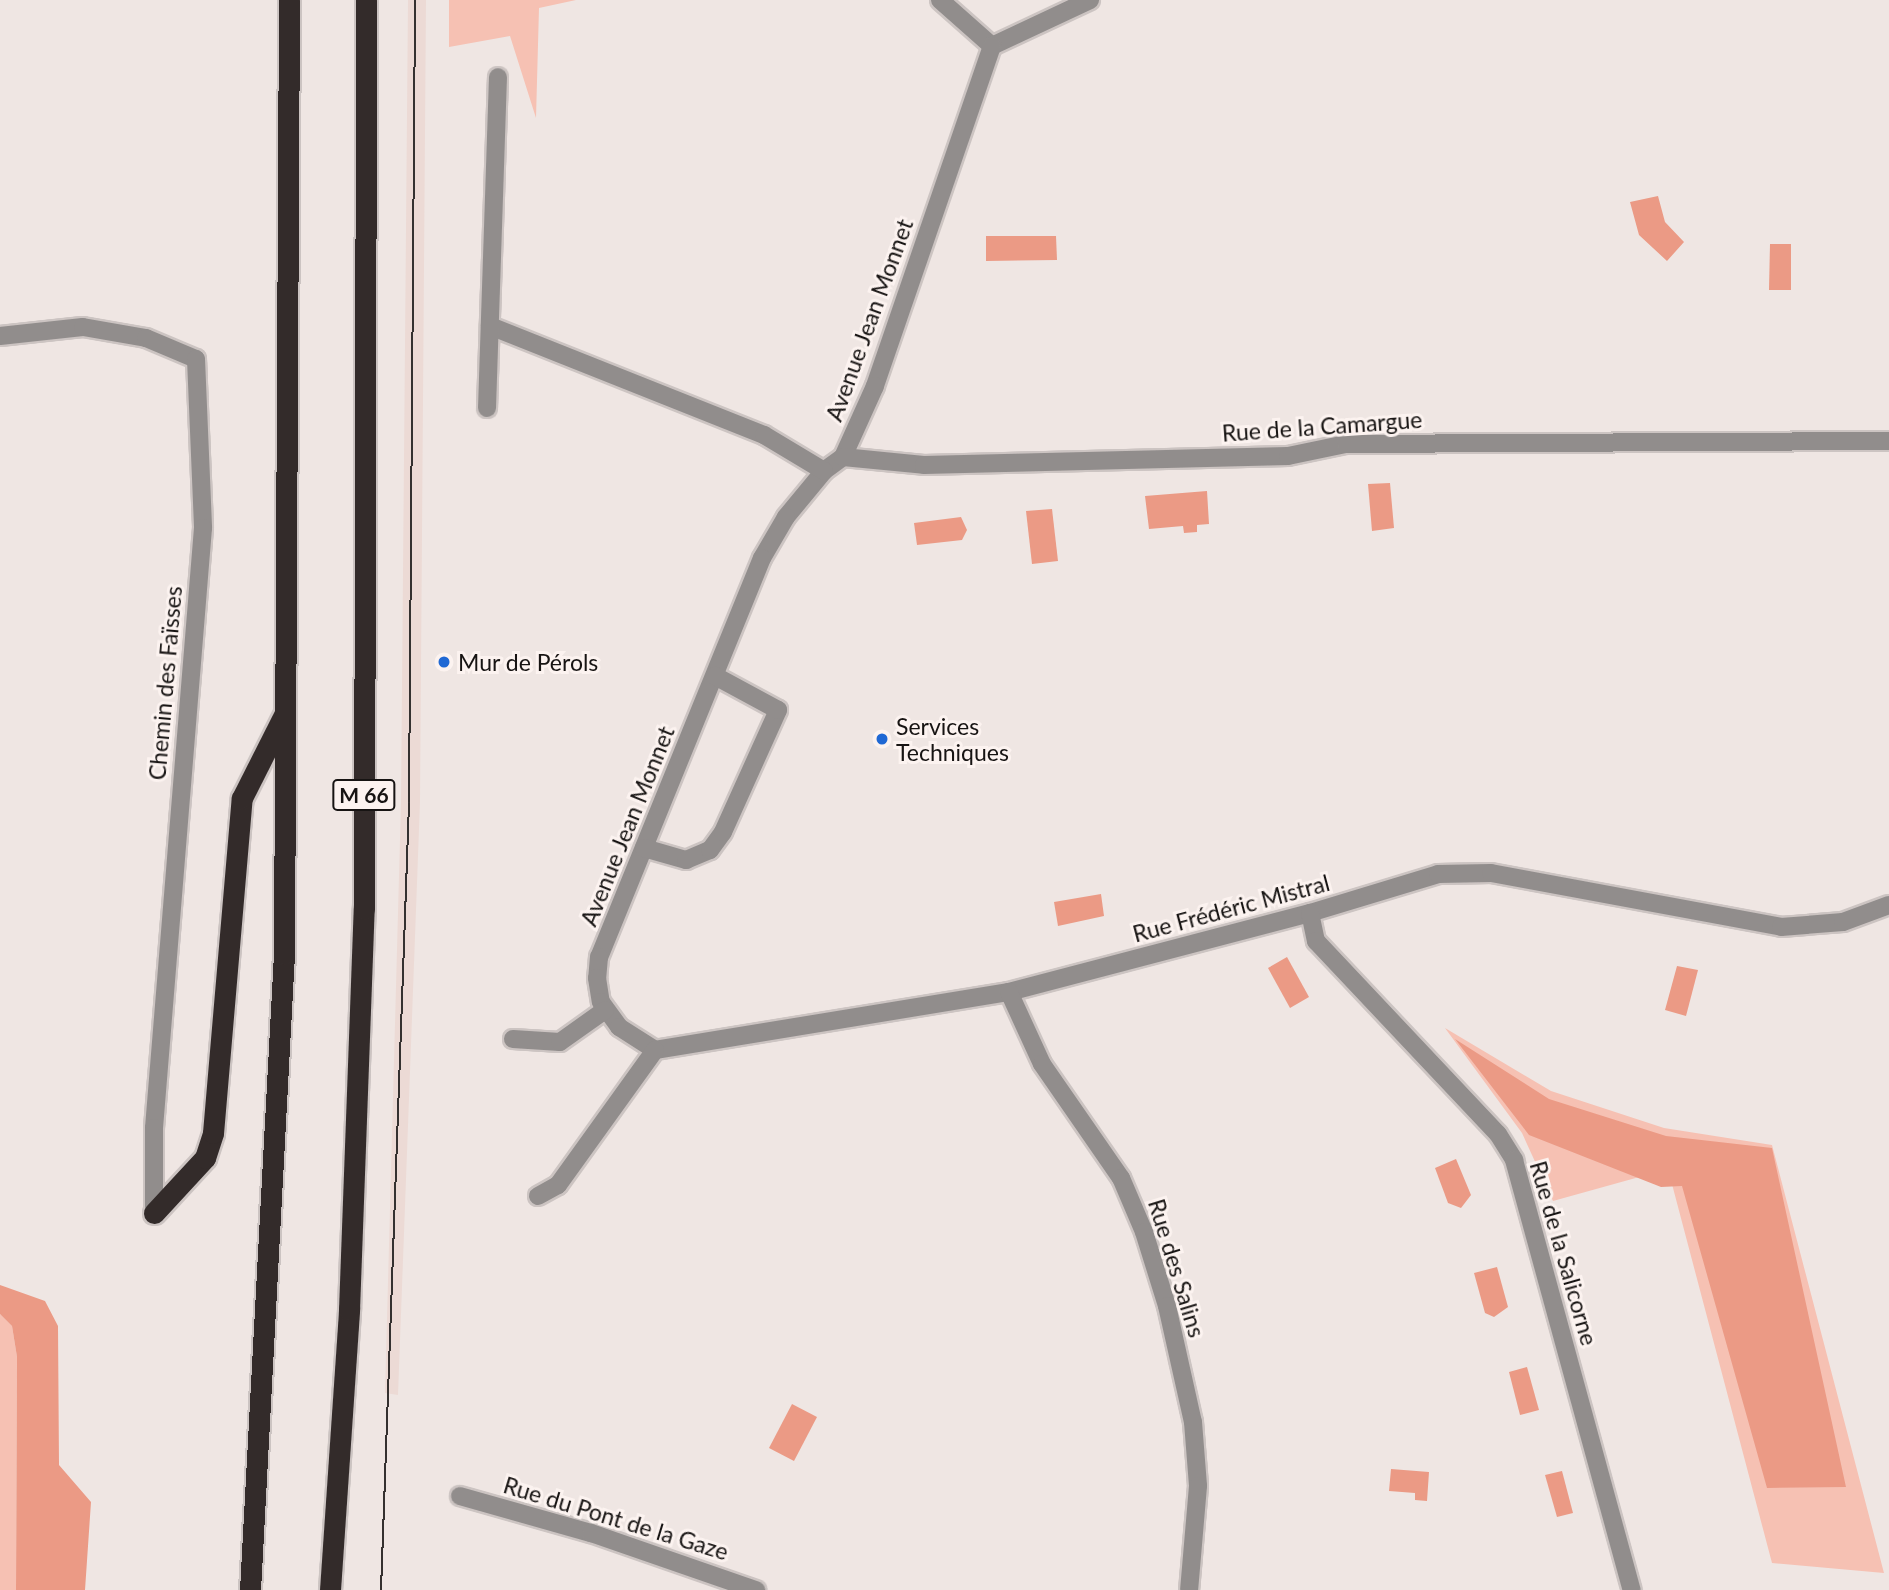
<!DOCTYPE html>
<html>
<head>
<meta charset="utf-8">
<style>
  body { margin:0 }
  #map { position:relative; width:1889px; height:1590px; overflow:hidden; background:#efe6e3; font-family:Lato,sans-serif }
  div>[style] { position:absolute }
  .built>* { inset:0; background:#ecdad5 }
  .green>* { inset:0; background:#f6c1b3 }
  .water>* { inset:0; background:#eb9a85 }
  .roads { filter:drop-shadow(2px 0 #ccc4c2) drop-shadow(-2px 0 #ccc4c2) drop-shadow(0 2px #ccc4c2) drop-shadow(0 -2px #ccc4c2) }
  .minor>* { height:18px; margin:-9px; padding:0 9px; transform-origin:9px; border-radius:9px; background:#918d8c }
  .highway>* { height:21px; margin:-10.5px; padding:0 10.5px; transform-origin:10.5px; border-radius:10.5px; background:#332b2a }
  .tram>* { height:2px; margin:-1px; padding:0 1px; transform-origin:1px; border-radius:1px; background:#353130 }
  .dots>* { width:19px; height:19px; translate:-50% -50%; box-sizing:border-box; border:4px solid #fcf3f0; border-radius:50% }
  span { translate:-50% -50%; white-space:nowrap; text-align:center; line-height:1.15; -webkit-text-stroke:6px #fcf3f0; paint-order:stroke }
  .shield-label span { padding:2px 5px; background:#fcf3f0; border:2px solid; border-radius:5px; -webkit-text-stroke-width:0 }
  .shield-label { font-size:21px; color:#171413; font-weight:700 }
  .street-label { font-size:23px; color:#171413 }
  .poi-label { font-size:23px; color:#171413 }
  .left { translate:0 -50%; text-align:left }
</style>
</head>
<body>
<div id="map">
  <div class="built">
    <div style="clip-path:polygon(408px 0,426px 0,420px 802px,398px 1395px,385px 1393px,401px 802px)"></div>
  </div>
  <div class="green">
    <div style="clip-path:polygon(449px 0,576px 0,539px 8px,536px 118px,510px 36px,449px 47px)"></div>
    <div style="clip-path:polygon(1445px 1028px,1551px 1091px,1664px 1128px,1772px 1145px,1884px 1573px,1772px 1563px,1668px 1169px,1553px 1201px,1522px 1133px)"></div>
    <div style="clip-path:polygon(0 1314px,12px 1326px,17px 1357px,16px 1590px,0 1590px)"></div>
  </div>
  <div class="water">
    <div style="clip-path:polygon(1658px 196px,1665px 222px,1684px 242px,1667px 261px,1639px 235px,1630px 202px)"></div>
    <div style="clip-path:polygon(986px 236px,1056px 236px,1057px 260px,986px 261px)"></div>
    <div style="clip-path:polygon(1770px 244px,1791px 244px,1791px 290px,1769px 290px)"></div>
    <div style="clip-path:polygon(1390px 483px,1394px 528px,1372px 531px,1368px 484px)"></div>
    <div style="clip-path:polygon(1207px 491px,1209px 524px,1197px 525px,1197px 532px,1184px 533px,1183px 526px,1149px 529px,1145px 496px)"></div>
    <div style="clip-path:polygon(1052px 509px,1058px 561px,1032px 564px,1026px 511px)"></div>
    <div style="clip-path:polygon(961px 517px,967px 530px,962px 540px,917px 545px,914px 523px)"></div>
    <div style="clip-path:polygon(1101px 894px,1104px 916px,1058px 926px,1054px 902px)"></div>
    <div style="clip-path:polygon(1287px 957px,1309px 997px,1290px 1008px,1268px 968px)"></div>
    <div style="clip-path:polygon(1677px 966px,1698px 970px,1686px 1016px,1665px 1010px)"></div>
    <div style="clip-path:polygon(1455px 1039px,1549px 1099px,1666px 1136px,1772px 1148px,1846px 1487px,1767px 1488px,1682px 1186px,1661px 1187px,1529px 1135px)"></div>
    <div style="clip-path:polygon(1456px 1159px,1471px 1195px,1461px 1208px,1448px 1203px,1435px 1168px)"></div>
    <div style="clip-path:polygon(1497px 1267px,1508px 1307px,1494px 1317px,1485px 1313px,1474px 1273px)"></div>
    <div style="clip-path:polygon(0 1285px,45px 1301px,58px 1326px,59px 1465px,91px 1502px,85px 1590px,16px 1590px,17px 1357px,12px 1326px,0 1314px)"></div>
    <div style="clip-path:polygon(1527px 1367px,1539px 1410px,1520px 1415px,1509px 1372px)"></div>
    <div style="clip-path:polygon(792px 1404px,817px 1417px,794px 1461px,769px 1448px)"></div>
    <div style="clip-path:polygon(1391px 1469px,1429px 1472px,1427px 1501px,1415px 1500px,1415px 1493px,1389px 1491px)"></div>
    <div style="clip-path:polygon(1562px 1471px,1573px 1513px,1557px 1517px,1545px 1475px)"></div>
  </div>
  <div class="roads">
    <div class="minor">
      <div style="left:940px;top:0;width:69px;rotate:41.5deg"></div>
      <div style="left:1090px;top:0;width:108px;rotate:154.9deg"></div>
      <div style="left:992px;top:46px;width:360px;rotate:109deg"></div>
      <div style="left:875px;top:386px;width:78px;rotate:114.3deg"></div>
      <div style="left:843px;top:457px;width:24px;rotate:144deg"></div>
      <div style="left:824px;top:471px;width:60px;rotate:129.6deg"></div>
      <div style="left:786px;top:517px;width:48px;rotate:120.3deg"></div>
      <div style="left:762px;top:558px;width:431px;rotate:112.2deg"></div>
      <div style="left:599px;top:957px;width:21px;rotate:95deg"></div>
      <div style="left:597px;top:978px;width:24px;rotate:81deg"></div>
      <div style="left:601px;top:1002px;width:31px;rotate:54deg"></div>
      <div style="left:619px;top:1027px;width:43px;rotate:32.6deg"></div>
      <div style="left:655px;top:1050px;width:359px;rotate:-9.3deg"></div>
      <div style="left:1009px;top:992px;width:311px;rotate:-14.7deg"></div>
      <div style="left:1310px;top:913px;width:134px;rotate:-16.9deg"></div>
      <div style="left:1438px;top:874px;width:53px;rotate:-1.1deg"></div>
      <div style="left:1491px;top:873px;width:295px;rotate:10.5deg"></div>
      <div style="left:1781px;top:927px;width:62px;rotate:-4.6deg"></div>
      <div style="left:1843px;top:922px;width:49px;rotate:-20.3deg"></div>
      <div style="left:490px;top:326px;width:295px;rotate:21.7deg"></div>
      <div style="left:764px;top:435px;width:70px;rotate:31deg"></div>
      <div style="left:0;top:336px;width:83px;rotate:-6.2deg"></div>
      <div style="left:83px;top:327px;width:64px;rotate:9.9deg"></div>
      <div style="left:146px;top:338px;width:54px;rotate:22.8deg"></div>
      <div style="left:196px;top:359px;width:169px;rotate:87.6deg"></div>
      <div style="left:203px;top:528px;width:602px;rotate:94.67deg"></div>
      <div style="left:154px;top:1128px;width:85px;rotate:90deg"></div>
      <div style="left:487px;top:408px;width:331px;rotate:-88.1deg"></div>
      <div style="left:843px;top:457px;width:81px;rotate:5.6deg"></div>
      <div style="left:924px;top:465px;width:364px;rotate:-1.4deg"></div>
      <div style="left:1288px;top:456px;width:59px;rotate:-11.7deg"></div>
      <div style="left:1346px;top:444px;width:543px;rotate:-0.32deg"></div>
      <div style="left:644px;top:848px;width:44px;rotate:15.9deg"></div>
      <div style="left:686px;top:860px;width:26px;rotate:-23deg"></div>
      <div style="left:710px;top:850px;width:22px;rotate:-54deg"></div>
      <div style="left:723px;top:832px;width:134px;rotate:-65.7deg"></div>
      <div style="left:778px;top:710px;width:72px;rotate:-151.6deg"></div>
      <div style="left:1310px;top:913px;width:29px;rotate:78deg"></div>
      <div style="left:1316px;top:941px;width:265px;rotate:46.7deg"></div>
      <div style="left:1498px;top:1134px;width:31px;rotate:58deg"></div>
      <div style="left:1514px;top:1160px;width:446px;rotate:74.7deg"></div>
      <div style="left:1009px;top:992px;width:79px;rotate:65.4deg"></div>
      <div style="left:1042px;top:1064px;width:139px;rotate:55.3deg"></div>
      <div style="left:1121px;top:1178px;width:59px;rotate:66.9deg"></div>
      <div style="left:1144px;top:1232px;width:77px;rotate:72.7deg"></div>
      <div style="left:1167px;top:1306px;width:119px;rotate:77.4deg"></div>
      <div style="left:1193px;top:1422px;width:64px;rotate:85.5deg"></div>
      <div style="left:1198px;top:1486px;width:104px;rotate:94.9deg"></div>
      <div style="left:513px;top:1039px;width:47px;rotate:3.7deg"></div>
      <div style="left:560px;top:1042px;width:55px;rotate:-35.4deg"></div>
      <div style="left:538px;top:1196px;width:23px;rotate:-29deg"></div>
      <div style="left:558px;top:1185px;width:166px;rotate:-54.3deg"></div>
      <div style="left:460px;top:1496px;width:136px;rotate:15.8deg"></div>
      <div style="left:591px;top:1533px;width:175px;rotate:19.1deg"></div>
    </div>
    <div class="highway">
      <div style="left:154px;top:1213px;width:75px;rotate:-47.2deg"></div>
      <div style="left:205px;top:1158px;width:26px;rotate:-72deg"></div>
      <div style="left:213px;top:1133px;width:336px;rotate:-85.1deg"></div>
      <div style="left:242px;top:798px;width:93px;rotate:-63.2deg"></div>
      <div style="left:250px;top:1590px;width:637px;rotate:-86.94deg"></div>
      <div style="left:284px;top:954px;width:954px;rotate:-89.7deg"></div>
      <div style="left:330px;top:1590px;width:281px;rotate:-86.1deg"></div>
      <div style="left:349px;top:1310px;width:401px;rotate:-87.9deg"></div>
      <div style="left:364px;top:909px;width:909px;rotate:-89.87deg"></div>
    </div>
  </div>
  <div class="tram">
    <div style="left:381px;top:1590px;width:788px;rotate:-87.96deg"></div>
    <div style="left:409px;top:802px;width:802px;rotate:-89.57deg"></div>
  </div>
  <div class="dots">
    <div style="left:444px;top:662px;background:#1f68d4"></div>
    <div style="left:882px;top:739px;background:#1f68d4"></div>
  </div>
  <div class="shield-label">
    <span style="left:364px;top:795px">M 66</span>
  </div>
  <div class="street-label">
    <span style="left:869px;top:320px;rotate:-70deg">Avenue Jean Monnet</span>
    <span style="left:1322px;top:426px;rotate:-4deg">Rue de la Camargue</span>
    <span style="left:165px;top:683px;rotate:-85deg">Chemin des Faïsses</span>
    <span style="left:627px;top:826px;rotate:-68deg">Avenue Jean Monnet</span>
    <span style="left:1231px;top:908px;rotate:-15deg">Rue Frédéric Mistral</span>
    <span style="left:1564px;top:1253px;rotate:74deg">Rue de la Salicorne</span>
    <span style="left:1177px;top:1268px;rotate:73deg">Rue des Salins</span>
    <span style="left:616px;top:1518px;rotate:17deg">Rue du Pont de la Gaze</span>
  </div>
  <div class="poi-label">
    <span class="left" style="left:458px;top:662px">Mur de Pérols</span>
    <span class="left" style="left:896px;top:739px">Services<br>Techniques</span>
  </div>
</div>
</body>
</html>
